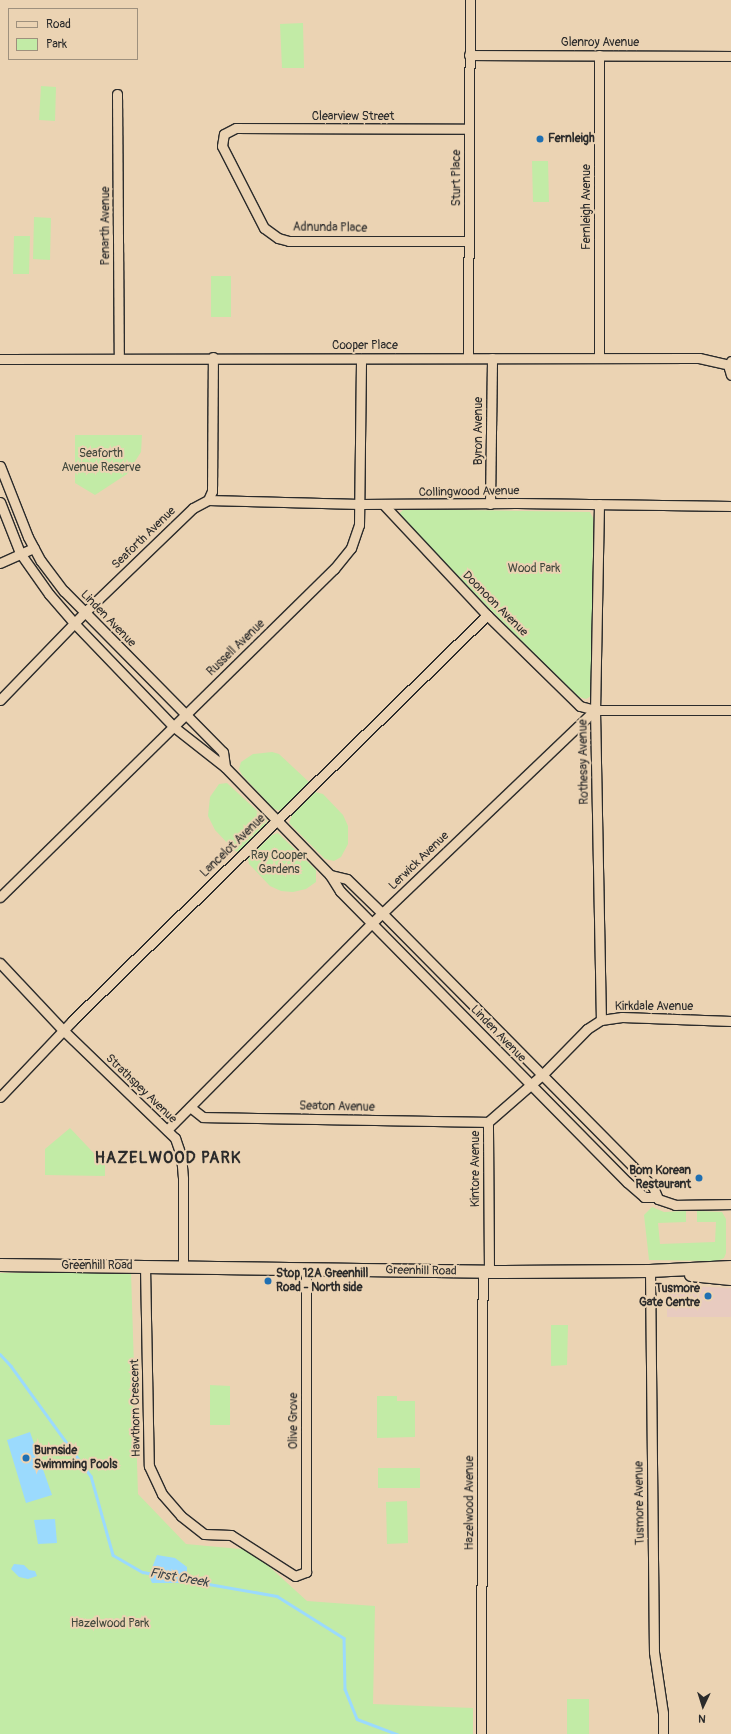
<!DOCTYPE html>
<html>
<head>
<meta charset="utf-8">
<style>
  body { margin:0 }
  #map { position:relative; width:731px; height:1734px; overflow:hidden; background:#ebd3b3; font-family:Pangolin,sans-serif }
  div>[style] { position:absolute }
  .built>* { inset:0; background:#e8cbc0 }
  .green>* { inset:0; background:#c2eba6 }
  .water>* { inset:0; background:#9bdafd }
  .stream>* { height:2.5px; margin:-1.25px; padding:0 1.25px; transform-origin:1.25px; border-radius:1.25px; background:#9bdafd }
  .roads { filter:drop-shadow(1px 0 #2b2b2b) drop-shadow(-1px 0 #2b2b2b) drop-shadow(0 1px #2b2b2b) drop-shadow(0 -1px #2b2b2b) }
  .minor>* { height:9px; margin:-4.5px; padding:0 4.5px; transform-origin:4.5px; border-radius:4.5px; background:#ebd3b3 }
  .major>* { height:12px; margin:-6px; padding:0 6px; transform-origin:6px; border-radius:6px; background:#ebd3b3 }
  .dots>* { width:11px; height:11px; translate:-50% -50%; box-sizing:border-box; border:2px solid #ebd3b3; border-radius:50% }
  span { translate:-50% -50%; white-space:nowrap; text-align:center; line-height:1.15; -webkit-text-stroke:4px #ebd3b3; paint-order:stroke }
  .street-label { font-size:12px; color:#2b2b2b }
  .poi-label { font-size:12px; color:#2b2b2b; font-weight:700 }
  .left { translate:0 -50%; text-align:left }
  .right { translate:-100% -50%; text-align:right }
  .park-label { font-size:12px; color:#42483d }
  .water-label { font-size:13px; color:#3c454a; font-style:italic }
  .district-label { font-size:16px; color:#2b2b2b; font-weight:700; letter-spacing:1px }
  .legend { position:absolute; left:8px; top:8px; width:130px; height:52px; box-sizing:border-box; background:#ebd3b3; border:1px solid #9e907d; margin:0; padding:5px 7px; list-style:none; font-size:12px; color:#2b2b2b }
  .legend li { display:flex; align-items:center; gap:8px; height:20px }
  .legend b { width:20px; border:1px solid #9e907d }
  .north { position:absolute; left:683px; top:1686px; width:40px; height:40px; -webkit-text-stroke:3px #ebd3b3; paint-order:stroke; rotate:184deg; font-size:11px; font-weight:700; line-height:16px; text-align:center; color:#2b2b2b }
  .north::after { content:''; display:block; margin:auto; width:14px; height:18px; background:#2b2b2b; clip-path:polygon(50% 0,100% 100%,50% 72%,0 100%) }
</style>
</head>
<body>
<div id="map">
  <div class="built">
    <div style="clip-path:polygon(667px 1285px,731px 1288px,731px 1317px,667px 1317px)"></div>
  </div>
  <div class="green">
    <div style="clip-path:polygon(303px 23px,304px 68px,282px 68px,280px 24px)"></div>
    <div style="clip-path:polygon(41px 86px,56px 87px,55px 121px,39px 120px)"></div>
    <div style="clip-path:polygon(532px 161px,548px 161px,549px 202px,533px 202px)"></div>
    <div style="clip-path:polygon(34px 217px,51px 218px,50px 260px,33px 259px)"></div>
    <div style="clip-path:polygon(14px 236px,30px 236px,29px 274px,13px 274px)"></div>
    <div style="clip-path:polygon(211px 276px,231px 276px,231px 317px,211px 317px)"></div>
    <div style="clip-path:polygon(75px 435px,142px 435px,141px 452px,127px 474px,95px 495px,75px 483px)"></div>
    <div style="clip-path:polygon(404px 509px,590px 512px,593px 518px,591px 696px,586px 699px,576px 696px,401px 519px,400px 513px)"></div>
    <div style="clip-path:polygon(272px 752px,279px 754px,309px 782px,281px 811px,274px 809px,242px 775px,239px 769px,241px 762px,253px 754px)"></div>
    <div style="clip-path:polygon(227px 783px,267px 820px,267px 826px,240px 852px,235px 851px,215px 830px,208px 816px,210px 797px,219px 784px)"></div>
    <div style="clip-path:polygon(315px 792px,323px 794px,343px 815px,348px 826px,348px 844px,341px 857px,334px 861px,325px 859px,289px 823px,292px 815px)"></div>
    <div style="clip-path:polygon(278px 833px,316px 870px,316px 882px,306px 889px,293px 892px,281px 891px,270px 886px,249px 864px,248px 859px,272px 835px)"></div>
    <div style="clip-path:polygon(70px 1128px,105px 1165px,105px 1176px,45px 1175px,45px 1149px)"></div>
    <div style="clip-path:polygon(652px 1207px,664px 1212px,686px 1211px,686px 1222px,658px 1223px,660px 1244px,715px 1242px,716px 1222px,697px 1222px,697px 1211px,722px 1212px,726px 1219px,726px 1253px,724px 1258px,717px 1261px,649px 1260px,644px 1215px)"></div>
    <div style="clip-path:polygon(131px 1272px,138px 1494px,186px 1544px,251px 1550px,307px 1601px,375px 1606px,373px 1704px,473px 1708px,473px 1734px,0 1734px,0 1273px)"></div>
    <div style="clip-path:polygon(551px 1325px,568px 1325px,567px 1365px,551px 1366px)"></div>
    <div style="clip-path:polygon(210px 1385px,230px 1386px,230px 1425px,210px 1425px)"></div>
    <div style="clip-path:polygon(377px 1396px,397px 1396px,397px 1401px,415px 1401px,415px 1437px,377px 1438px)"></div>
    <div style="clip-path:polygon(378px 1468px,420px 1468px,420px 1488px,378px 1488px)"></div>
    <div style="clip-path:polygon(407px 1501px,408px 1543px,387px 1544px,386px 1502px)"></div>
    <div style="clip-path:polygon(567px 1699px,589px 1699px,589px 1734px,567px 1734px)"></div>
  </div>
  <div class="water">
    <div style="clip-path:polygon(30px 1432px,52px 1495px,26px 1503px,7px 1440px)"></div>
    <div style="clip-path:polygon(55px 1519px,57px 1543px,38px 1544px,34px 1520px)"></div>
    <div style="clip-path:polygon(157px 1555px,175px 1558px,187px 1567px,187px 1574px,180px 1583px,152px 1583px,149px 1576px)"></div>
    <div style="clip-path:polygon(14px 1564px,24px 1565px,29px 1570px,35px 1571px,37px 1576px,28px 1579px,19px 1577px,11px 1569px)"></div>
  </div>
  <div class="stream">
    <div style="left:0;top:1354px;width:16px;rotate:47deg"></div>
    <div style="left:11px;top:1366px;width:136px;rotate:54deg"></div>
    <div style="left:91px;top:1476px;width:82px;rotate:74.4deg"></div>
    <div style="left:113px;top:1555px;width:34px;rotate:30deg"></div>
    <div style="left:143px;top:1572px;width:10px;rotate:11deg"></div>
    <div style="left:180px;top:1579px;width:98px;rotate:9.9deg"></div>
    <div style="left:277px;top:1596px;width:79px;rotate:32.1deg"></div>
    <div style="left:344px;top:1638px;width:51px;rotate:88.9deg"></div>
    <div style="left:345px;top:1689px;width:32px;rotate:68deg"></div>
    <div style="left:357px;top:1719px;width:43px;rotate:20.6deg"></div>
  </div>
  <div class="roads">
    <div class="minor">
      <div style="left:469px;top:55px;width:262px;rotate:0.2deg"></div>
      <div style="left:599px;top:55px;width:303px;rotate:90deg"></div>
      <div style="left:117px;top:94px;width:263px;rotate:89.6deg"></div>
      <div style="left:469px;top:241px;width:180px;rotate:180deg"></div>
      <div style="left:289px;top:241px;width:11px;rotate:-165deg"></div>
      <div style="left:278px;top:238px;width:17px;rotate:-144deg"></div>
      <div style="left:264px;top:228px;width:92px;rotate:-117.1deg"></div>
      <div style="left:222px;top:146px;width:12px;rotate:-81deg"></div>
      <div style="left:224px;top:134px;width:13px;rotate:-27deg"></div>
      <div style="left:236px;top:128px;width:233px;rotate:0.2deg"></div>
      <div style="left:468px;top:357px;width:357px;rotate:-89.7deg"></div>
      <div style="left:0;top:359px;width:699px;rotate:-0.08deg"></div>
      <div style="left:699px;top:358px;width:31px;rotate:13deg"></div>
      <div style="left:731px;top:361px;width:7px;rotate:106deg"></div>
      <div style="left:729px;top:368px;width:7px;rotate:74deg"></div>
      <div style="left:0;top:466px;width:76px;rotate:68.5deg"></div>
      <div style="left:28px;top:537px;width:27px;rotate:62deg"></div>
      <div style="left:41px;top:561px;width:38px;rotate:53deg"></div>
      <div style="left:64px;top:591px;width:226px;rotate:45.4deg"></div>
      <div style="left:223px;top:752px;width:15px;rotate:82deg"></div>
      <div style="left:208px;top:500px;width:152px;rotate:1.5deg"></div>
      <div style="left:360px;top:504px;width:157px;rotate:-0.4deg"></div>
      <div style="left:517px;top:503px;width:214px;rotate:0.8deg"></div>
      <div style="left:0;top:502px;width:55px;rotate:68.6deg"></div>
      <div style="left:20px;top:553px;width:50px;rotate:54.7deg"></div>
      <div style="left:49px;top:594px;width:38px;rotate:49deg"></div>
      <div style="left:74px;top:623px;width:144px;rotate:46.1deg"></div>
      <div style="left:174px;top:727px;width:65px;rotate:38.1deg"></div>
      <div style="left:225px;top:767px;width:151px;rotate:45.8deg"></div>
      <div style="left:330px;top:875px;width:19px;rotate:58deg"></div>
      <div style="left:340px;top:891px;width:409px;rotate:45.4deg"></div>
      <div style="left:627px;top:1182px;width:23px;rotate:41deg"></div>
      <div style="left:644px;top:1197px;width:12px"></div>
      <div style="left:490px;top:504px;width:146px;rotate:-89.2deg"></div>
      <div style="left:599px;top:504px;width:206px;rotate:91.1deg"></div>
      <div style="left:595px;top:710px;width:310px;rotate:88.9deg"></div>
      <div style="left:384px;top:505px;width:151px;rotate:46.9deg"></div>
      <div style="left:487px;top:615px;width:130px;rotate:44.4deg"></div>
      <div style="left:580px;top:706px;width:16px;rotate:15deg"></div>
      <div style="left:595px;top:710px;width:136px"></div>
      <div style="left:0;top:563px;width:37px;rotate:-24deg"></div>
      <div style="left:0;top:700px;width:125px;rotate:-46deg"></div>
      <div style="left:87px;top:610px;width:147px;rotate:-43.9deg"></div>
      <div style="left:193px;top:508px;width:17px;rotate:-28deg"></div>
      <div style="left:208px;top:500px;width:10px;rotate:-66deg"></div>
      <div style="left:212px;top:491px;width:134px;rotate:-89.6deg"></div>
      <div style="left:330px;top:875px;width:17px;rotate:13deg"></div>
      <div style="left:347px;top:879px;width:49px;rotate:44.2deg"></div>
      <div style="left:382px;top:913px;width:385px;rotate:45.3deg"></div>
      <div style="left:653px;top:1187px;width:13px;rotate:67deg"></div>
      <div style="left:658px;top:1199px;width:18px;rotate:19deg"></div>
      <div style="left:675px;top:1205px;width:56px;rotate:-1deg"></div>
      <div style="left:0;top:897px;width:468px;rotate:-44.5deg"></div>
      <div style="left:334px;top:569px;width:27px;rotate:-51deg"></div>
      <div style="left:351px;top:548px;width:24px;rotate:-71deg"></div>
      <div style="left:359px;top:525px;width:166px;rotate:-89.3deg"></div>
      <div style="left:0;top:963px;width:92px;rotate:46.8deg"></div>
      <div style="left:63px;top:1030px;width:156px;rotate:44deg"></div>
      <div style="left:175px;top:1138px;width:18px;rotate:71deg"></div>
      <div style="left:181px;top:1155px;width:24px;rotate:85deg"></div>
      <div style="left:183px;top:1179px;width:87px;rotate:90deg"></div>
      <div style="left:0;top:1097px;width:105px;rotate:-46.5deg"></div>
      <div style="left:72px;top:1021px;width:581px;rotate:-44.37deg"></div>
      <div style="left:190px;top:1107px;width:16px;rotate:38deg"></div>
      <div style="left:203px;top:1117px;width:285px;rotate:1deg"></div>
      <div style="left:167px;top:1130px;width:291px;rotate:-45.3deg"></div>
      <div style="left:372px;top:923px;width:308px;rotate:-43.7deg"></div>
      <div style="left:145px;top:1266px;width:200px;rotate:88.9deg"></div>
      <div style="left:149px;top:1466px;width:31px;rotate:65deg"></div>
      <div style="left:162px;top:1494px;width:29px;rotate:49deg"></div>
      <div style="left:181px;top:1516px;width:29px;rotate:38deg"></div>
      <div style="left:204px;top:1534px;width:27px;rotate:2deg"></div>
      <div style="left:231px;top:1535px;width:76px;rotate:32.6deg"></div>
      <div style="left:295px;top:1576px;width:12px;rotate:-20deg"></div>
      <div style="left:306px;top:1572px;width:303px;rotate:-90deg"></div>
      <div style="left:650px;top:1271px;width:381px;rotate:89.4deg"></div>
      <div style="left:654px;top:1652px;width:62px;rotate:81.6deg"></div>
      <div style="left:663px;top:1713px;width:21px;rotate:90deg"></div>
      <div style="left:489px;top:1272px;width:150px;rotate:-90.4deg"></div>
      <div style="left:488px;top:1122px;width:73px;rotate:-41.1deg"></div>
      <div style="left:543px;top:1074px;width:63px;rotate:-45.6deg"></div>
      <div style="left:587px;top:1029px;width:17px;rotate:-33deg"></div>
      <div style="left:601px;top:1020px;width:21px;rotate:-8deg"></div>
      <div style="left:622px;top:1017px;width:109px;rotate:2.1deg"></div>
      <div style="left:481px;top:1734px;width:462px;rotate:-89.8deg"></div>
    </div>
    <div class="major">
      <div style="left:0;top:1265px;width:489px;rotate:0.8deg"></div>
      <div style="left:489px;top:1272px;width:161px;rotate:-0.4deg"></div>
      <div style="left:650px;top:1271px;width:81px;rotate:-2.8deg"></div>
      <div style="left:691px;top:1275px;width:40px;rotate:5.7deg"></div>
    </div>
  </div>
  <div class="dots">
    <div style="left:540px;top:139px;background:#1f6fb2"></div>
    <div style="left:699px;top:1178px;background:#1f6fb2"></div>
    <div style="left:268px;top:1281px;background:#1f6fb2"></div>
    <div style="left:708px;top:1296px;background:#1f6fb2"></div>
    <div style="left:26px;top:1458px;background:#1f6fb2"></div>
  </div>
  <div class="street-label">
    <span style="left:600px;top:43px">Glenroy Avenue</span>
    <span style="left:353px;top:117px">Clearview Street</span>
    <span style="left:457px;top:178px;rotate:-90deg">Sturt Place</span>
    <span style="left:587px;top:207px;rotate:-90deg">Fernleigh Avenue</span>
    <span style="left:106px;top:226px;rotate:-90deg">Penarth Avenue</span>
    <span style="left:330px;top:228px;rotate:1deg">Adnunda Place</span>
    <span style="left:365px;top:346px">Cooper Place</span>
    <span style="left:479px;top:431px;rotate:-90deg">Byron Avenue</span>
    <span style="left:469px;top:492px;rotate:-1deg">Collingwood Avenue</span>
    <span style="left:144px;top:538px;rotate:-44deg">Seaforth Avenue</span>
    <span style="left:495px;top:604px;rotate:45deg">Doonoon Avenue</span>
    <span style="left:108px;top:619px;rotate:46deg">Linden Avenue</span>
    <span style="left:236px;top:648px;rotate:-44deg">Russell Avenue</span>
    <span style="left:584px;top:762px;rotate:-91deg">Rothesay Avenue</span>
    <span style="left:233px;top:846px;rotate:-44deg">Lancelot Avenue</span>
    <span style="left:419px;top:861px;rotate:-44deg">Lerwick Avenue</span>
    <span style="left:654px;top:1007px">Kirkdale Avenue</span>
    <span style="left:498px;top:1034px;rotate:46deg">Linden Avenue</span>
    <span style="left:141px;top:1089px;rotate:44deg">Strathspey Avenue</span>
    <span style="left:337px;top:1107px;rotate:1deg">Seaton Avenue</span>
    <span style="left:476px;top:1169px;rotate:-90deg">Kintore Avenue</span>
    <span style="left:97px;top:1266px">Greenhill Road</span>
    <span style="left:421px;top:1271px;rotate:1deg">Greenhill Road</span>
    <span style="left:136px;top:1408px;rotate:-91deg">Hawthorn Crescent</span>
    <span style="left:294px;top:1421px;rotate:-90deg">Olive Grove</span>
    <span style="left:470px;top:1503px;rotate:-90deg">Hazelwood Avenue</span>
    <span style="left:640px;top:1503px;rotate:-91deg">Tusmore Avenue</span>
  </div>
  <div class="poi-label">
    <span class="left" style="left:548px;top:139px">Fernleigh</span>
    <span class="right" style="left:691px;top:1178px">Bom Korean<br>Restaurant</span>
    <span class="left" style="left:276px;top:1281px">Stop 12A Greenhill<br>Road - North side</span>
    <span class="right" style="left:700px;top:1296px">Tusmore<br>Gate Centre</span>
    <span class="left" style="left:34px;top:1458px">Burnside<br>Swimming Pools</span>
  </div>
  <div class="park-label">
    <span style="left:101px;top:461px">Seaforth<br>Avenue Reserve</span>
    <span style="left:534px;top:569px">Wood Park</span>
    <span style="left:279px;top:863px">Ray Cooper<br>Gardens</span>
    <span style="left:110px;top:1624px">Hazelwood Park</span>
  </div>
  <div class="water-label">
    <span style="left:179px;top:1578px;rotate:10deg">First Creek</span>
  </div>
  <div class="district-label">
    <span style="left:168px;top:1158px">HAZELWOOD PARK</span>
  </div>
  <ul class="legend">
  <li><b style="height:5px;background:#ebd3b3"></b>Road</li>
  <li><b style="height:11px;background:#c2eba6"></b>Park</li>
  </ul>
  <div class="north">N</div>
</div>
</body>
</html>
